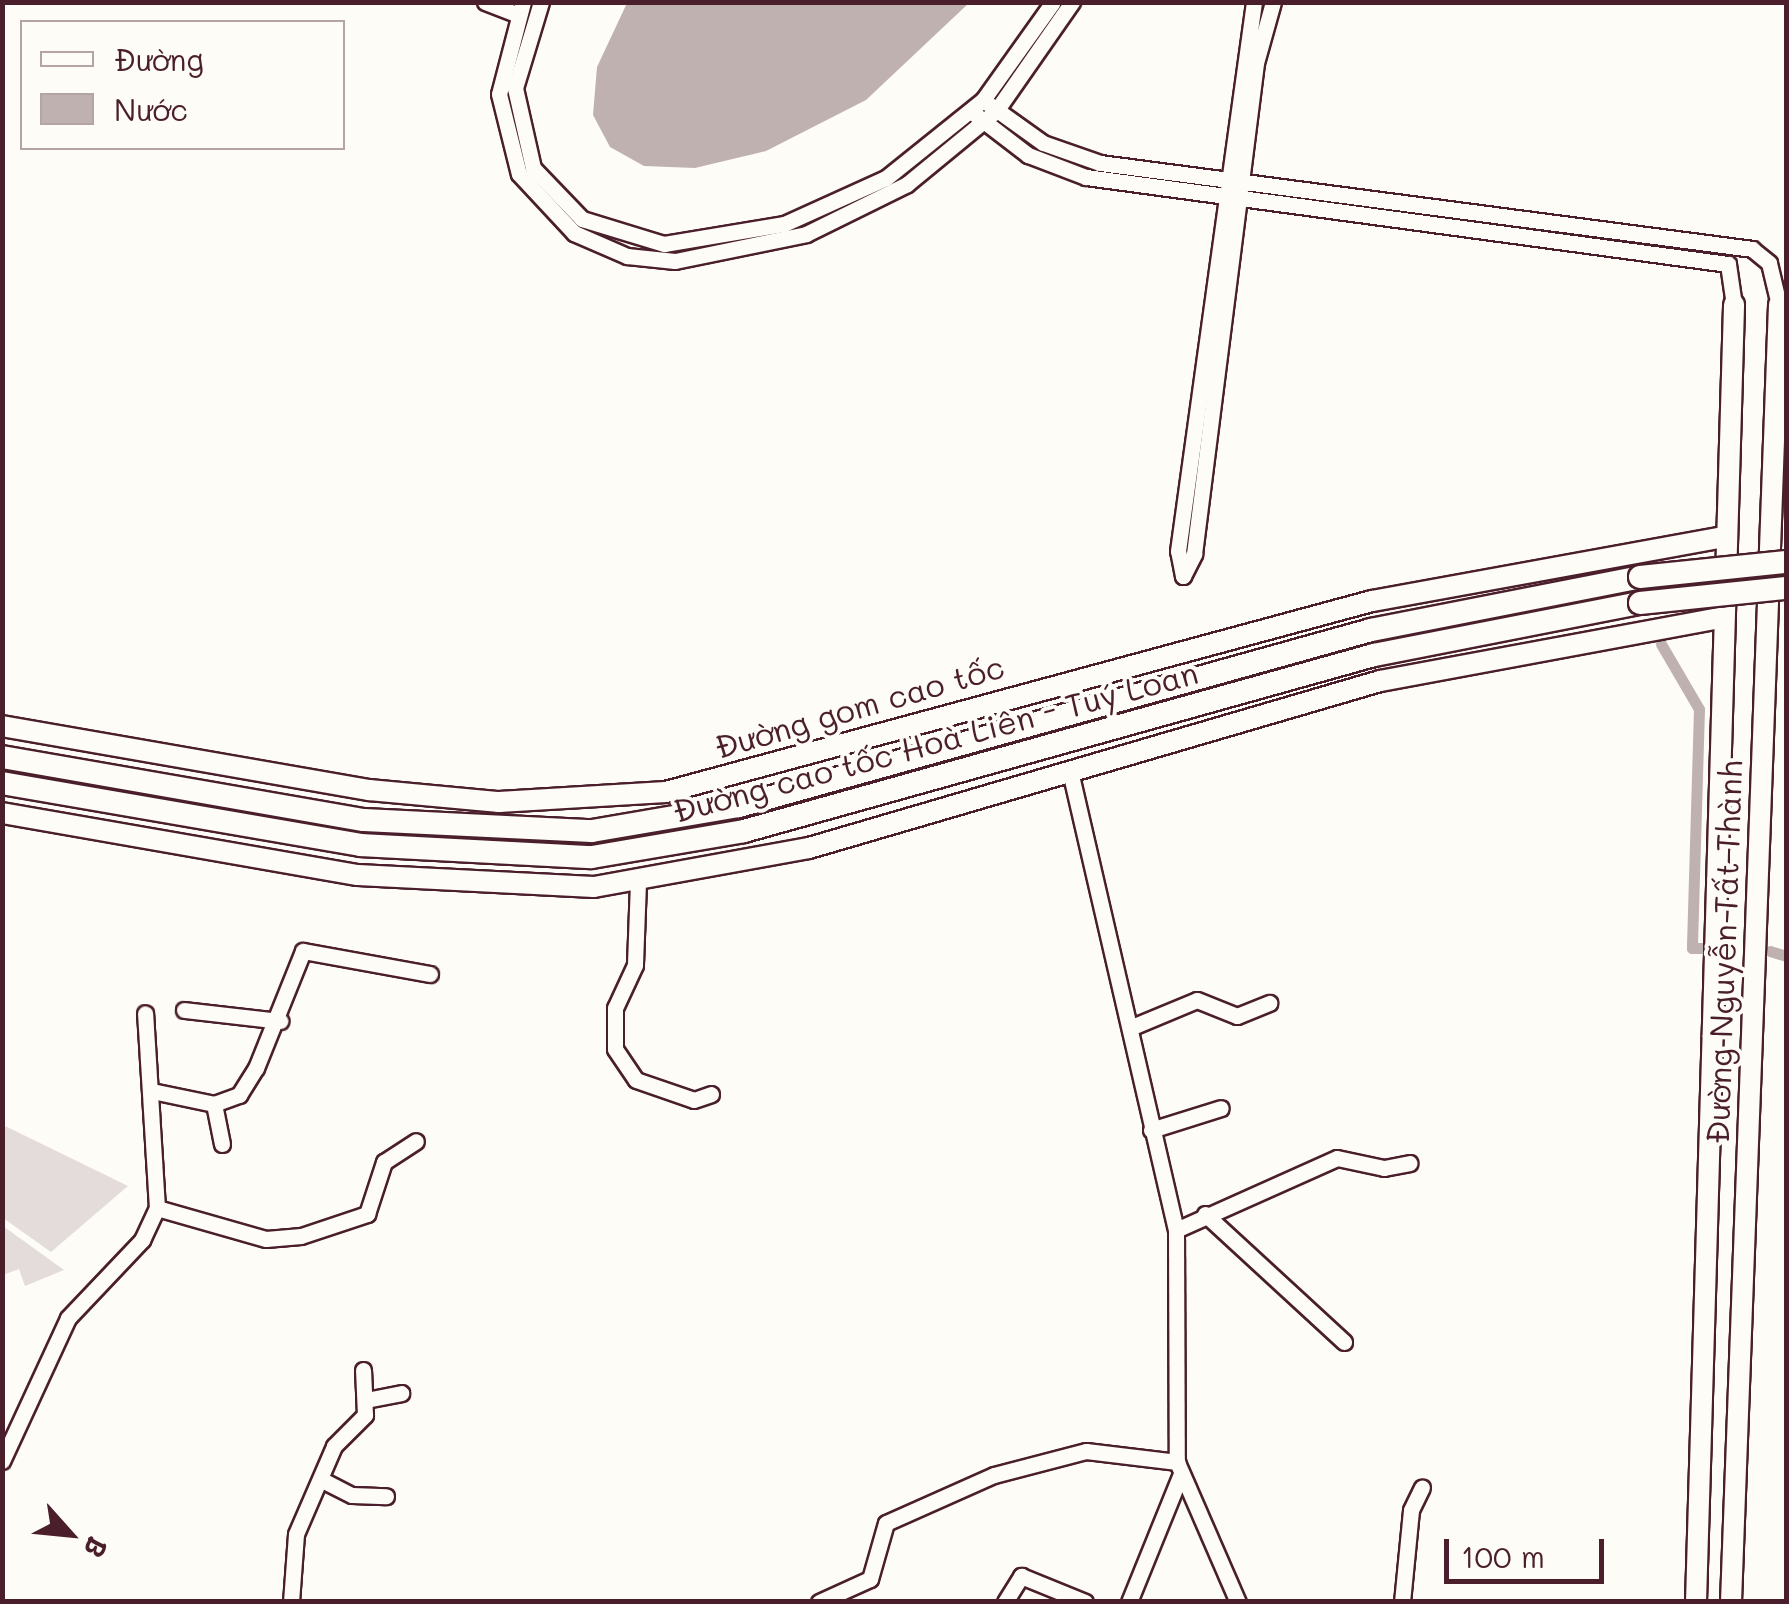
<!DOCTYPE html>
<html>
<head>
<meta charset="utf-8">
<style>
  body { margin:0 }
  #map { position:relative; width:1789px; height:1604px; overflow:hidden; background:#fdfcf7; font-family:Mali,sans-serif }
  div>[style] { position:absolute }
  .green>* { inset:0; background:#e3dcda }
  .water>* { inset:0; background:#c0b1b1 }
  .canal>* { height:11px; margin:-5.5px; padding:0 5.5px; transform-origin:5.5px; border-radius:5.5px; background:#c0b1b1 }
  .roads { filter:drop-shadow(2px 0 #4a1f2b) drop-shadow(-2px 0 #4a1f2b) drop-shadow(0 2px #4a1f2b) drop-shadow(0 -2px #4a1f2b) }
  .minor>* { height:15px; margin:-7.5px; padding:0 7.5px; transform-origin:7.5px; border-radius:7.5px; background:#fdfcf7 }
  .major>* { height:20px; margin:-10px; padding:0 10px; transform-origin:10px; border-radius:10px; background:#fdfcf7 }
  .highway>* { height:22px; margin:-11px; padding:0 11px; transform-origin:11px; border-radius:11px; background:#fdfcf7 }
  .bridges { filter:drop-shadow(2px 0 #4a1f2b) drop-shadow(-2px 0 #4a1f2b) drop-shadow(0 2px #4a1f2b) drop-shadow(0 -2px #4a1f2b) }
  .highway-bridge>* { height:22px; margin:-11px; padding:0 11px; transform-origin:11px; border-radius:11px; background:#fdfcf7 }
  span { translate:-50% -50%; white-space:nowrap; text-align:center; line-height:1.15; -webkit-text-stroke:8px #fdfcf7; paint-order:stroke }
  .street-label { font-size:32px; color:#4a1f2b }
  .frame { position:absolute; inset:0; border:5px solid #4a1f2b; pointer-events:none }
  .legend { position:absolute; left:20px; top:20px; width:325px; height:130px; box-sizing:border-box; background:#fdfcf7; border:2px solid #b5a4a5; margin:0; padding:12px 18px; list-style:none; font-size:30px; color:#4a1f2b }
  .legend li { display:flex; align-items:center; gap:20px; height:50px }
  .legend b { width:50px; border:2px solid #b5a4a5 }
  .north { position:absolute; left:20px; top:1484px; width:100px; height:100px; -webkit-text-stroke:8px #fdfcf7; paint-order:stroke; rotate:117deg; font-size:28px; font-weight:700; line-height:40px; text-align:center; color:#4a1f2b }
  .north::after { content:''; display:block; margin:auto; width:35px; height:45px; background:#4a1f2b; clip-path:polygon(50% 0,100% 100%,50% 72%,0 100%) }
  .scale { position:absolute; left:1444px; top:1539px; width:160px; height:45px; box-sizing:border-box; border:5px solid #4a1f2b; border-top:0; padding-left:12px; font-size:30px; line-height:35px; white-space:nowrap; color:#4a1f2b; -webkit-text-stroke:8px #fdfcf7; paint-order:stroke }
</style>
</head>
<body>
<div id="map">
  <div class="green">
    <div style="clip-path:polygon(3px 1125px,128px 1186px,51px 1252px,3px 1218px)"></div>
    <div style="clip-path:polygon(3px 1226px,64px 1270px,25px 1286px,19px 1269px,3px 1275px)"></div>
  </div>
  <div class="water">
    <div style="clip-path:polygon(969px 3px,866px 100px,766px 151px,695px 168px,644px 166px,610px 147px,593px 115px,597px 67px,627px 3px)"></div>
  </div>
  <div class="canal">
    <div style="left:1661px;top:644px;width:75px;rotate:59.7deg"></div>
    <div style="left:1699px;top:709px;width:239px;rotate:91.7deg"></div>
    <div style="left:1692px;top:948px;width:11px"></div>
    <div style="left:1770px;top:951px;width:17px;rotate:17deg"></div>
  </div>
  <div class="roads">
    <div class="minor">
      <div style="left:485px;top:2px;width:34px;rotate:21deg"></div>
      <div style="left:523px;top:2px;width:95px;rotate:104.6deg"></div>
      <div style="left:499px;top:94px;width:82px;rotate:76deg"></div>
      <div style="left:519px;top:174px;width:81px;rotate:47deg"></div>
      <div style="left:574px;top:233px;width:58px;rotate:23.5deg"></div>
      <div style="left:627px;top:256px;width:48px;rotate:5.9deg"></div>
      <div style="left:675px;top:261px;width:134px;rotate:-11.6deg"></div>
      <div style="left:806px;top:234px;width:113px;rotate:-26.3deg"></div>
      <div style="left:907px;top:184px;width:115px;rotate:-39.4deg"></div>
      <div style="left:996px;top:111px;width:133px;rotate:-55.1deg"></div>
      <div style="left:541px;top:2px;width:90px;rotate:106.8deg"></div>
      <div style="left:515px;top:88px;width:82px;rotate:77.3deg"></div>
      <div style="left:533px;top:168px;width:71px;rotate:46.1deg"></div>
      <div style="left:582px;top:219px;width:86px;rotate:17deg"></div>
      <div style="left:664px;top:244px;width:122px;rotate:-9.5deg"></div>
      <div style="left:784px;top:224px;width:112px;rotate:-24.3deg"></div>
      <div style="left:886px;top:178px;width:124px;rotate:-38.8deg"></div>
      <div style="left:983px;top:100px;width:120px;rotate:-54.5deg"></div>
      <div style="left:983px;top:100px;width:74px;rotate:35.6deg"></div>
      <div style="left:1043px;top:143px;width:60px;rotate:19.3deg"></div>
      <div style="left:1100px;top:163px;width:658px;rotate:7.51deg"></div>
      <div style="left:1752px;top:249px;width:22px;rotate:39deg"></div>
      <div style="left:1769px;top:263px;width:43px;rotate:76.6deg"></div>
      <div style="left:972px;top:112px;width:71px;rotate:37.5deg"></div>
      <div style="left:1028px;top:155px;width:62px;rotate:20.8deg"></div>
      <div style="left:1086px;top:177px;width:648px;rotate:7.72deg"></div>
      <div style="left:1728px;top:264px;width:41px;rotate:81.7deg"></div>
      <div style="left:1183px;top:576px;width:25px;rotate:-63deg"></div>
      <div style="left:1194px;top:554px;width:495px;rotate:-82.8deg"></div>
      <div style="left:1256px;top:63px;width:63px;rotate:-74.4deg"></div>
      <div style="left:1183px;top:576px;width:25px;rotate:-101deg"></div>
      <div style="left:1178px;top:551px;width:554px;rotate:-82.12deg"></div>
      <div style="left:1070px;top:771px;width:471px;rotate:77deg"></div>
      <div style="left:1176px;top:1230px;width:232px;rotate:89.8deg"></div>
      <div style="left:1177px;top:1462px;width:153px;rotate:66.5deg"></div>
      <div style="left:638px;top:882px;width:83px;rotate:92.1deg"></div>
      <div style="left:635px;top:965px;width:47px;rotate:114.9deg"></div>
      <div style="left:615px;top:1008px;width:41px;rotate:90deg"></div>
      <div style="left:615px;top:1049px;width:37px;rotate:56deg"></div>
      <div style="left:636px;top:1080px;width:61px;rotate:19deg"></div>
      <div style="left:694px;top:1100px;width:18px;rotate:-19deg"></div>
      <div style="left:184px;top:1010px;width:97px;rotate:6.5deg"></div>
      <div style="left:1132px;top:1027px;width:70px;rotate:-22.6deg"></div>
      <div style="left:1197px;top:1000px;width:43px;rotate:21.8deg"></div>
      <div style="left:1237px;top:1016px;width:35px;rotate:-22deg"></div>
      <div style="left:152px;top:1091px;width:63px;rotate:11.8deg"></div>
      <div style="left:1151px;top:1130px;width:73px;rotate:-17.4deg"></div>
      <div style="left:222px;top:1144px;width:41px;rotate:-101.3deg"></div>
      <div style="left:214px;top:1104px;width:27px;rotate:-20deg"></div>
      <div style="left:239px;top:1095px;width:32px;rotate:-58deg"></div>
      <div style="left:256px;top:1068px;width:126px;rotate:-68.1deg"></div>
      <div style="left:303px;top:951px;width:129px;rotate:10.3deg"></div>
      <div style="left:157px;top:1208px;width:113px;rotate:15.9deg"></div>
      <div style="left:266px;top:1239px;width:35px;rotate:-5deg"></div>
      <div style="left:301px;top:1236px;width:70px;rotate:-18.4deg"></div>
      <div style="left:367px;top:1214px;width:55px;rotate:-71.9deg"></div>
      <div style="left:384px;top:1162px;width:38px;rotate:-33deg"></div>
      <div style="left:1205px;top:1214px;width:189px;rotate:42.6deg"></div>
      <div style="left:1176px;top:1230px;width:176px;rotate:-24.1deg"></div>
      <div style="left:1337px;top:1158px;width:48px;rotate:12deg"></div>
      <div style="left:1384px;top:1168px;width:26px;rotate:-11deg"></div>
      <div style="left:366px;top:1400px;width:36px;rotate:-11deg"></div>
      <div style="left:2px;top:1461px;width:157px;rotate:-65.2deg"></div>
      <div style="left:68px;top:1318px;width:108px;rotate:-46.5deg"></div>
      <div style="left:142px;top:1240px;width:35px;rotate:-65deg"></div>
      <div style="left:157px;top:1208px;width:195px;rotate:-93.5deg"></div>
      <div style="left:324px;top:1481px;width:31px;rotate:27deg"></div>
      <div style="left:352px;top:1495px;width:34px;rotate:2deg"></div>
      <div style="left:291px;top:1602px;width:68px;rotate:-85.8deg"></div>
      <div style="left:296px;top:1534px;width:96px;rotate:-66.6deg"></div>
      <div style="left:334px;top:1446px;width:44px;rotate:-45deg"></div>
      <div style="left:365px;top:1415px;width:45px;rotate:-92.5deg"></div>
      <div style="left:819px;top:1602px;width:56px;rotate:-24.3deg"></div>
      <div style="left:870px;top:1579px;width:58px;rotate:-74.1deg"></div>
      <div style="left:886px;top:1523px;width:118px;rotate:-24deg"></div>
      <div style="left:994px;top:1475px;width:95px;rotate:-14.6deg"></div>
      <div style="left:1086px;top:1451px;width:92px;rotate:6.9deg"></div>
      <div style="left:1005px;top:1602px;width:31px;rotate:-58deg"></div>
      <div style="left:1021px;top:1576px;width:69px;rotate:22.1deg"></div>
      <div style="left:1129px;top:1602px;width:138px;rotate:-67.9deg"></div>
      <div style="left:1402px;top:1602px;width:92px;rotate:-84.4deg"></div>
      <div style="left:1411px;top:1510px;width:25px;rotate:-64deg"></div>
    </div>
    <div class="major">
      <div style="left:2px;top:726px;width:373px;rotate:9.9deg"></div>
      <div style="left:369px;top:790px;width:131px;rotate:5.3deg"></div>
      <div style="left:499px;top:802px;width:167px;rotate:-3.4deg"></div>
      <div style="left:666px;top:792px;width:731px;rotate:-15.14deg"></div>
      <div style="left:1372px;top:601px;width:358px;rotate:-10.3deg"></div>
      <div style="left:2px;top:813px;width:361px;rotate:9.9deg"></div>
      <div style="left:358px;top:875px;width:236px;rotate:2.9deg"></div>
      <div style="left:594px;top:887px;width:219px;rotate:-10.3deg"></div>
      <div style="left:809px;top:848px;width:595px;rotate:-16.3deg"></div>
      <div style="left:1380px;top:681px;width:347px;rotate:-10.5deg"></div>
      <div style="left:1696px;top:1602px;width:1298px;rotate:-88.32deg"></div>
      <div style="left:1731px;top:1602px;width:1298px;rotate:-87.88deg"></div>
    </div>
    <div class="highway">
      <div style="left:2px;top:757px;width:367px;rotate:9.9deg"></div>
      <div style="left:364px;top:820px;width:228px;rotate:2.8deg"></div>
      <div style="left:592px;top:831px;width:149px;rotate:-9.7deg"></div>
      <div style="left:739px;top:806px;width:656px;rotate:-15.56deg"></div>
      <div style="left:1371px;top:630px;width:274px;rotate:-11.1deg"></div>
      <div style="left:2px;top:783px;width:363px;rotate:9.8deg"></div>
      <div style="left:360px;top:845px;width:232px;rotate:3deg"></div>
      <div style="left:592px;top:857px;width:154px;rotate:-9.7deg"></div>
      <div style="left:744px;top:831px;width:654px;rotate:-15.61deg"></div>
      <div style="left:1374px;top:655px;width:271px;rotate:-11.1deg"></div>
    </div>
  </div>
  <div class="bridges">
    <div class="highway-bridge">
      <div style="left:1640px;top:577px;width:147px;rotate:-5.9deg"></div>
      <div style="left:1640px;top:603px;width:147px;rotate:-5.9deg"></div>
    </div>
  </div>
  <div class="street-label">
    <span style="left:859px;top:706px;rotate:-16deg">Đường gom cao tốc</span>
    <span style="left:935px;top:741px;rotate:-15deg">Đường cao tốc Hoà Liên - Tuý Loan</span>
    <span style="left:1723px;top:952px;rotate:-88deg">Đường Nguyễn Tất Thành</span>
  </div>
  <div class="frame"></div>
  <ul class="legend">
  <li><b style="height:12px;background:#fdfcf7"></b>Đường</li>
  <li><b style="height:28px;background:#c0b1b1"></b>Nước</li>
  </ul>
  <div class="north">B</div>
  <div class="scale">100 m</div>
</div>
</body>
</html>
